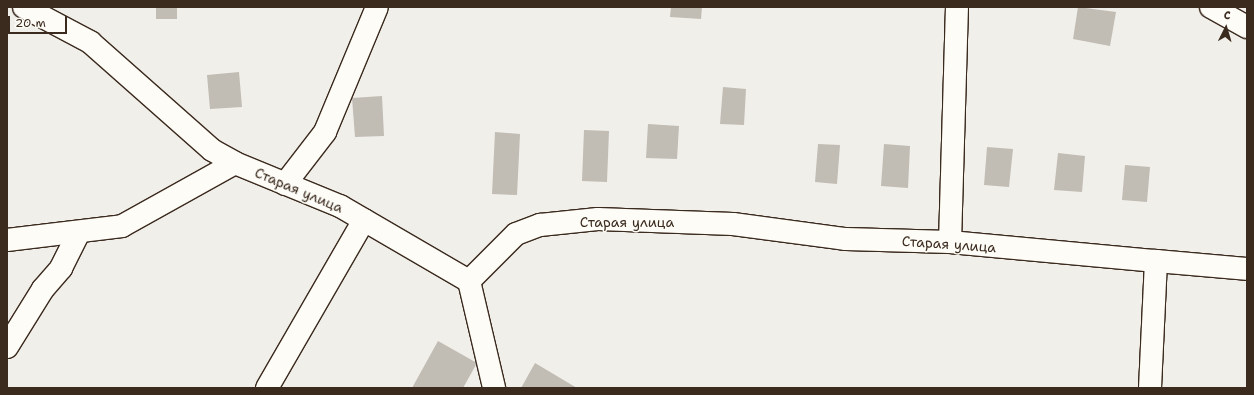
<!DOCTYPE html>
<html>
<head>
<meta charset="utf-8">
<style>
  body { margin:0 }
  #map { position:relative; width:1254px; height:395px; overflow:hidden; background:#f1efea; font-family:"Shantell Sans",sans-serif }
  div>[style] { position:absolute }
  .building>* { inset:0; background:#c1bcb4 }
  .roads { filter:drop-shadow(1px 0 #3b2a1e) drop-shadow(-1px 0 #3b2a1e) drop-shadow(0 1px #3b2a1e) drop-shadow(0 -1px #3b2a1e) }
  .minor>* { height:22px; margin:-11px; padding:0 11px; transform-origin:11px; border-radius:11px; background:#fdfcf7 }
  span { translate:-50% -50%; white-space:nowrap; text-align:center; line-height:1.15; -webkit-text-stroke:3px #fdfcf7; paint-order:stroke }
  .street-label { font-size:14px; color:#3b2a1e }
  .frame { position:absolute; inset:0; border:8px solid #3b2a1e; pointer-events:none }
  .north { position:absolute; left:1206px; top:8px; width:40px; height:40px; -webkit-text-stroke:3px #fdfcf7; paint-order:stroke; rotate:5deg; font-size:11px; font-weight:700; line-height:16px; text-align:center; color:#3b2a1e }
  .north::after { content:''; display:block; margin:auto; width:14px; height:18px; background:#3b2a1e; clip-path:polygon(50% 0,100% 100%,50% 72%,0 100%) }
  .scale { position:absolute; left:8px; top:16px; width:59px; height:18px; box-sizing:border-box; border:2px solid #3b2a1e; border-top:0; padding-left:5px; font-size:12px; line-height:14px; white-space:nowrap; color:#3b2a1e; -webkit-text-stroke:3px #fdfcf7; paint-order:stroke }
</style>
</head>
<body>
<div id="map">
  <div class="building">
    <div style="clip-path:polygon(156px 7px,177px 7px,177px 19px,156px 19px)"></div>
    <div style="clip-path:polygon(671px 7px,702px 7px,701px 19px,670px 17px)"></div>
    <div style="clip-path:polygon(1078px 7px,1116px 12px,1110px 46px,1073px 39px)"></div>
    <div style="clip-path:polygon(239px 72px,242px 107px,210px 109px,207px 75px)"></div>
    <div style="clip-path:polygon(723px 87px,746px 89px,744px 125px,720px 124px)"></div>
    <div style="clip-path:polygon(382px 96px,384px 136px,355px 137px,352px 98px)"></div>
    <div style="clip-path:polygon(648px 124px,679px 126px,677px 159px,646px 158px)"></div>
    <div style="clip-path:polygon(584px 130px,609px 131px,607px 182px,582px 181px)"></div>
    <div style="clip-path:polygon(495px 132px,520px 134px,517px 195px,492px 194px)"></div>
    <div style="clip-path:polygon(818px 144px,840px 145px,837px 184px,815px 182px)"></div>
    <div style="clip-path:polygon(884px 144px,910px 146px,908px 188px,881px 186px)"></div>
    <div style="clip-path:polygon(987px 147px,1013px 149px,1009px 187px,984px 185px)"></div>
    <div style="clip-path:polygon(1058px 153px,1085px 156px,1082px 192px,1054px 190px)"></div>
    <div style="clip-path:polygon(1125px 165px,1150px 167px,1147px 202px,1122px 200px)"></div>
    <div style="clip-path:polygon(438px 341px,477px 363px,463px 388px,412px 388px)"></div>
    <div style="clip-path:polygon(535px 363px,577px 388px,521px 388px)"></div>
  </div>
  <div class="roads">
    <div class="minor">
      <div style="left:24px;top:7px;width:75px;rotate:27.9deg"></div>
      <div style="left:90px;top:42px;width:163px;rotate:41.5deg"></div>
      <div style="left:212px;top:150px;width:26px;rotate:29deg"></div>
      <div style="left:235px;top:163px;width:113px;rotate:22.3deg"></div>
      <div style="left:340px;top:206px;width:149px;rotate:30.2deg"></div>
      <div style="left:469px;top:281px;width:66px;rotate:-45deg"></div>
      <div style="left:516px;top:234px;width:26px;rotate:-21deg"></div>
      <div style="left:540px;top:225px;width:58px;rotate:-5.9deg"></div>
      <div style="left:598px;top:219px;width:135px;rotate:2.1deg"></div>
      <div style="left:733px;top:224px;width:114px;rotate:7.6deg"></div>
      <div style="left:846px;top:239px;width:104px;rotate:1.7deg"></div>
      <div style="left:950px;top:242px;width:207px;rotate:5.3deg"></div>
      <div style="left:1156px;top:261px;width:127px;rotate:92.7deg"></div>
      <div style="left:1211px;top:7px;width:41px;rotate:29.1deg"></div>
      <div style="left:285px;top:184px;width:66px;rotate:-52.4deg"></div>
      <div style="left:325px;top:132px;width:135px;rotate:-67.4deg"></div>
      <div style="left:7px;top:240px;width:116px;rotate:-6.9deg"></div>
      <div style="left:122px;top:226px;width:129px;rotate:-29.1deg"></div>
      <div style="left:950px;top:242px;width:235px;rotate:-88.3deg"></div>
      <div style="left:1156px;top:261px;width:91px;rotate:5deg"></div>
      <div style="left:469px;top:281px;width:110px;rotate:76.8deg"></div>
      <div style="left:7px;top:347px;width:68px;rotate:-58.2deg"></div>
      <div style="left:43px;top:289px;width:28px;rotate:-49deg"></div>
      <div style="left:61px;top:268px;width:40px;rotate:-63.4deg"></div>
      <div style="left:267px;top:388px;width:194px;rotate:-60deg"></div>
    </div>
  </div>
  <div class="street-label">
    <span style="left:299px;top:190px;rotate:23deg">Старая улица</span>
    <span style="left:627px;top:222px">Старая улица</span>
    <span style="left:949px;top:244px;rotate:4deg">Старая улица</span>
  </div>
  <div class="frame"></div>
  <div class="north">С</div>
  <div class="scale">20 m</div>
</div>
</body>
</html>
